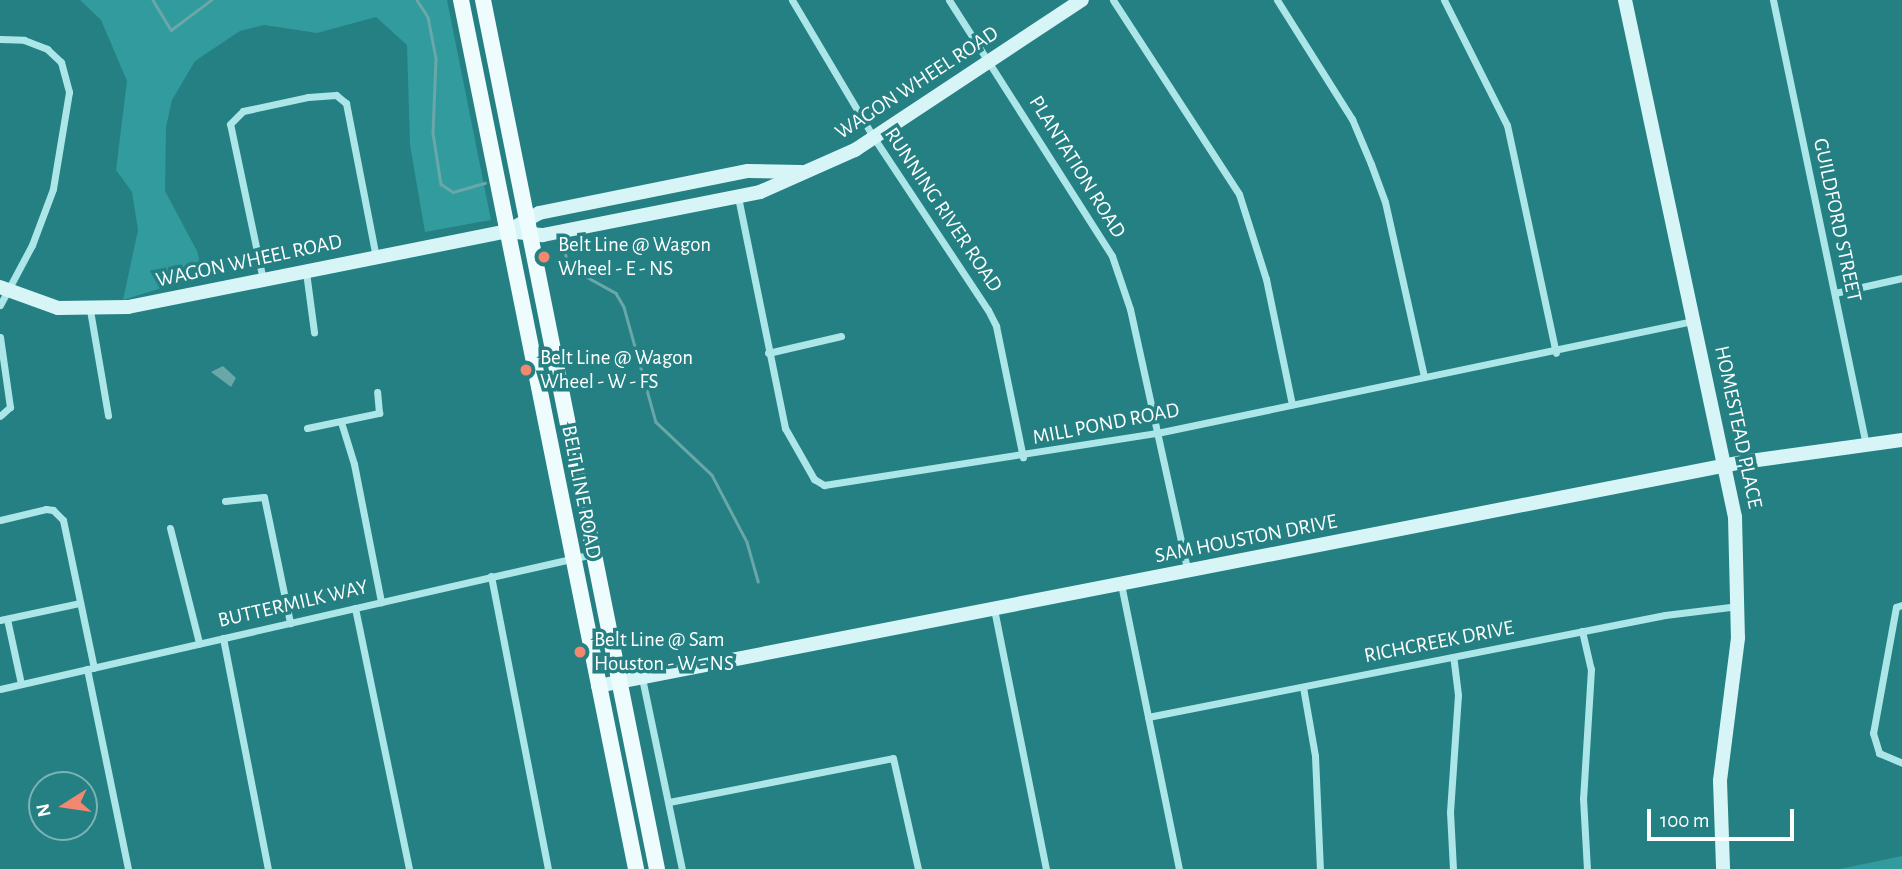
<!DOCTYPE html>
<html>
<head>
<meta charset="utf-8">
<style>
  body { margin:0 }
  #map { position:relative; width:1902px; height:869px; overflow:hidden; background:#248083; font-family:"Alegreya Sans",sans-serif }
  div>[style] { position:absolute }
  .green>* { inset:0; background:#319b9d }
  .water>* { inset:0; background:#69a7a9 }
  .stream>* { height:2.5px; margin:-1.25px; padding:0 1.25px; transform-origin:1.25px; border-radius:1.25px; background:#69a7a9 }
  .street>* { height:7px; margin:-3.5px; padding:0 3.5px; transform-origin:3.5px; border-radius:3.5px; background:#ade6e8 }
  .secondary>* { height:14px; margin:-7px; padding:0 7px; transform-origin:7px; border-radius:7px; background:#d7f5f7 }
  .primary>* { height:16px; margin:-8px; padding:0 8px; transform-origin:8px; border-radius:8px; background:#effcfe }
  .dots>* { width:19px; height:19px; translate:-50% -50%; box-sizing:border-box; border:4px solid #248083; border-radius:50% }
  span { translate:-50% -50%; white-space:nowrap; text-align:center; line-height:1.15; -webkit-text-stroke:7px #248083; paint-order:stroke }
  .street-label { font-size:21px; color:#fff }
  .poi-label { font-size:21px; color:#fff }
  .left { translate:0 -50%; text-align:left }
  .north { position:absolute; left:28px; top:771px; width:70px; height:70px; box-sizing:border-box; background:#248083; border:2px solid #7cb3b5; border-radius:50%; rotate:258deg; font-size:19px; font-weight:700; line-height:28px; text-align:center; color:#fff }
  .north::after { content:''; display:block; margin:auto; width:24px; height:32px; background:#f28870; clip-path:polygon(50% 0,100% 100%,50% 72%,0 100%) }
  .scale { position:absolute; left:1647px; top:809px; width:147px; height:32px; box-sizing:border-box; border:4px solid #fff; border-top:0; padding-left:9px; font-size:21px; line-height:24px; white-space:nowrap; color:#fff; -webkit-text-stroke:5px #248083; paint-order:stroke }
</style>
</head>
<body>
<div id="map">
  <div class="green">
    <div style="clip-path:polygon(80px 0,447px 0,491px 220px,425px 232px,410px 145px,407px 45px,376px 17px,317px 33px,264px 25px,240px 31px,195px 61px,172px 100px,166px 127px,165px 191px,197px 251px,203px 275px,123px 300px,138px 230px,132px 192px,116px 170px,127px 81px,101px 20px)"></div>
    <div style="clip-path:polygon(1902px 856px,1902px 869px,1840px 869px)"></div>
  </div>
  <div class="water">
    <div style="clip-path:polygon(223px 366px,236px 378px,231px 387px,211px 372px)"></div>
  </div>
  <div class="stream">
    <div style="left:153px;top:0;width:35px;rotate:59deg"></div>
    <div style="left:171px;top:30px;width:50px;rotate:-36.9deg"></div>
    <div style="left:417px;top:0;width:20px;rotate:57deg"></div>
    <div style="left:428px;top:17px;width:42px;rotate:79deg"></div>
    <div style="left:436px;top:58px;width:75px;rotate:92.3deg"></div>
    <div style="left:433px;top:133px;width:52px;rotate:81.1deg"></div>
    <div style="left:441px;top:184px;width:14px;rotate:34deg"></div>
    <div style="left:453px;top:192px;width:33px;rotate:-16deg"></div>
    <div style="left:562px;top:241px;width:27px;rotate:75deg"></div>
    <div style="left:569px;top:267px;width:54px;rotate:29deg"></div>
    <div style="left:616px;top:293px;width:16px;rotate:60deg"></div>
    <div style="left:624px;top:307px;width:119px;rotate:74.5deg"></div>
    <div style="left:656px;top:422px;width:77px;rotate:43.4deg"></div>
    <div style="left:712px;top:475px;width:76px;rotate:62.4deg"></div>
    <div style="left:747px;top:542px;width:41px;rotate:74.2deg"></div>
  </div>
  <div class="street">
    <div style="left:792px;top:0;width:161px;rotate:59.3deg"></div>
    <div style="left:874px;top:138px;width:206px;rotate:56.5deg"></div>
    <div style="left:988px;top:310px;width:18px;rotate:63deg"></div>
    <div style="left:996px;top:326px;width:134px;rotate:78.4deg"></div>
    <div style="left:949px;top:0;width:303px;rotate:57.5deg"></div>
    <div style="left:1112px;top:256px;width:56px;rotate:71.2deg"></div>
    <div style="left:1130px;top:309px;width:269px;rotate:77.6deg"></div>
    <div style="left:1113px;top:0;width:231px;rotate:57deg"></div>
    <div style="left:1239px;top:194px;width:89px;rotate:72.4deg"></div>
    <div style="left:1266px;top:279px;width:128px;rotate:78.3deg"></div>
    <div style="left:1277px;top:0;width:141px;rotate:57.8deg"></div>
    <div style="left:1352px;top:119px;width:49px;rotate:67.1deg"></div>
    <div style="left:1371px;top:164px;width:40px;rotate:69.8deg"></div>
    <div style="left:1385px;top:202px;width:179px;rotate:77.4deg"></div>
    <div style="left:1444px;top:0;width:140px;rotate:63.3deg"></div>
    <div style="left:1507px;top:125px;width:233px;rotate:77.9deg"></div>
    <div style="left:1773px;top:0;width:455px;rotate:78.2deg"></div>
    <div style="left:0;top:39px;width:24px;rotate:2deg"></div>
    <div style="left:24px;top:40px;width:25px;rotate:21deg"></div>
    <div style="left:47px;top:49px;width:19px;rotate:43deg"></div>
    <div style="left:61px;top:62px;width:31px;rotate:75deg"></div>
    <div style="left:69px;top:92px;width:98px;rotate:99.4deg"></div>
    <div style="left:53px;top:189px;width:60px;rotate:110.6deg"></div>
    <div style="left:32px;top:245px;width:68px;rotate:118.1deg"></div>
    <div style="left:738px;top:197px;width:236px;rotate:78.5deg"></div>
    <div style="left:785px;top:428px;width:59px;rotate:60.4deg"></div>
    <div style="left:814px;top:479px;width:12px;rotate:31deg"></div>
    <div style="left:824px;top:485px;width:337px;rotate:-8.9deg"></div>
    <div style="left:1157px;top:433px;width:548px;rotate:-11.8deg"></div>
    <div style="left:306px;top:272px;width:61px;rotate:82.4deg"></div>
    <div style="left:263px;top:280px;width:159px;rotate:-101.9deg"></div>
    <div style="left:230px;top:124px;width:18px;rotate:-45deg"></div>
    <div style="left:243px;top:111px;width:66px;rotate:-12.2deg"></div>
    <div style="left:308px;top:97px;width:28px;rotate:-4deg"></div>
    <div style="left:336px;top:95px;width:13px;rotate:39deg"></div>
    <div style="left:346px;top:103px;width:157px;rotate:79deg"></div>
    <div style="left:1835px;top:293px;width:69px;rotate:-12.6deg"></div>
    <div style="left:90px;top:310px;width:107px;rotate:80.3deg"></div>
    <div style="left:0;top:337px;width:71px;rotate:81.9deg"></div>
    <div style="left:10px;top:407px;width:13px;rotate:138deg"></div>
    <div style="left:768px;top:353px;width:75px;rotate:-13.1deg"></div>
    <div style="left:341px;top:422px;width:44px;rotate:72.8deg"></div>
    <div style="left:354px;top:464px;width:141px;rotate:78.9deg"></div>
    <div style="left:307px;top:428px;width:74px;rotate:-11.8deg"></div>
    <div style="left:379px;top:413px;width:21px;rotate:-95deg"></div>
    <div style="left:225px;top:501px;width:39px;rotate:-6deg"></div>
    <div style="left:264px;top:497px;width:129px;rotate:78.3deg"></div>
    <div style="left:0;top:520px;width:47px;rotate:-13.4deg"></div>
    <div style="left:46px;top:509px;width:7px;rotate:8deg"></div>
    <div style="left:53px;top:510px;width:14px;rotate:45deg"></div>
    <div style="left:63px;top:520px;width:151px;rotate:78.2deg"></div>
    <div style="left:170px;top:528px;width:119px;rotate:75.8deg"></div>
    <div style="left:491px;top:576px;width:298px;rotate:79deg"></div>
    <div style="left:1121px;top:584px;width:291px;rotate:78.5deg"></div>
    <div style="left:1902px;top:605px;width:6px;rotate:162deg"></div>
    <div style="left:1896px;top:607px;width:128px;rotate:100.3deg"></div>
    <div style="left:1873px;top:733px;width:21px;rotate:73deg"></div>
    <div style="left:1879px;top:753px;width:25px;rotate:23deg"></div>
    <div style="left:355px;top:608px;width:267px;rotate:78.3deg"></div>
    <div style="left:994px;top:609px;width:265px;rotate:78.7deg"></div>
    <div style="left:7px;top:619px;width:66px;rotate:77.8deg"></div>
    <div style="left:0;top:620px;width:82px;rotate:-12deg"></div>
    <div style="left:1582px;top:631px;width:39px;rotate:77deg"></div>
    <div style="left:1591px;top:669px;width:129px;rotate:93.5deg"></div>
    <div style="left:1583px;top:798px;width:71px;rotate:86.8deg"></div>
    <div style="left:223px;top:638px;width:235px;rotate:79deg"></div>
    <div style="left:87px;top:669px;width:204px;rotate:78.4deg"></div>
    <div style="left:642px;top:678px;width:195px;rotate:78.2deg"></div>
    <div style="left:1303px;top:687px;width:70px;rotate:80.1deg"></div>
    <div style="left:1315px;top:756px;width:113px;rotate:87.5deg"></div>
    <div style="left:0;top:689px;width:608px;rotate:-12.83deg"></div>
    <div style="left:1148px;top:717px;width:527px;rotate:-11.16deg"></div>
    <div style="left:1665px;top:615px;width:74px;rotate:-7deg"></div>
    <div style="left:669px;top:802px;width:228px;rotate:-11.1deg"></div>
    <div style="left:893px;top:758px;width:114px;rotate:77.3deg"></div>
    <div style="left:1453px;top:869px;width:57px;rotate:-93deg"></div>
    <div style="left:1450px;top:812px;width:117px;rotate:-86.1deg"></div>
    <div style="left:1458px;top:695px;width:38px;rotate:-97deg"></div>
  </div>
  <div class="secondary">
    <div style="left:1625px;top:0;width:529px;rotate:77.99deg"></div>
    <div style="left:1735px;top:517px;width:121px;rotate:88.6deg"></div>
    <div style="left:1738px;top:638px;width:144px;rotate:97.2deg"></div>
    <div style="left:1720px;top:781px;width:88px;rotate:88deg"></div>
    <div style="left:508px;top:231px;width:36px;rotate:-30deg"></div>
    <div style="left:539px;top:213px;width:213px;rotate:-11.4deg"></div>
    <div style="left:748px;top:171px;width:53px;rotate:1.1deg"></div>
    <div style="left:0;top:287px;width:62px;rotate:19.9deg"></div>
    <div style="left:58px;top:308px;width:70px;rotate:-0.8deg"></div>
    <div style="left:128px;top:307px;width:388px;rotate:-11.3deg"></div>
    <div style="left:508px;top:231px;width:35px;rotate:7deg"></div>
    <div style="left:543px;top:235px;width:221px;rotate:-11.2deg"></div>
    <div style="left:760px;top:192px;width:104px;rotate:-23.9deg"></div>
    <div style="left:855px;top:150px;width:272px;rotate:-33.5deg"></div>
    <div style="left:598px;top:686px;width:1167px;rotate:-11.07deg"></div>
    <div style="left:1743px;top:462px;width:161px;rotate:-7.9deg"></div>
  </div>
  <div class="primary">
    <div style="left:461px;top:0;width:886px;rotate:78.61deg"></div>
    <div style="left:483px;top:0;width:886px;rotate:78.68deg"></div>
  </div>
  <div class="dots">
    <div style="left:544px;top:257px;background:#f28870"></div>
    <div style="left:526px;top:370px;background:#f28870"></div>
    <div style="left:580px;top:652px;background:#f28870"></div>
  </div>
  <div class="street-label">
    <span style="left:917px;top:83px;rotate:-33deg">WAGON WHEEL ROAD</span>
    <span style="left:1077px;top:167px;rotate:58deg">PLANTATION ROAD</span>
    <span style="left:943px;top:210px;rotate:56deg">RUNNING RIVER ROAD</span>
    <span style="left:1837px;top:220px;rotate:78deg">GUILDFORD STREET</span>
    <span style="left:249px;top:261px;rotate:-12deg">WAGON WHEEL ROAD</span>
    <span style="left:1106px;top:424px;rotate:-11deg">MILL POND ROAD</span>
    <span style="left:1738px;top:427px;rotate:78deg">HOMESTEAD PLACE</span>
    <span style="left:581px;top:492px;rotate:79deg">BELT LINE ROAD</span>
    <span style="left:1246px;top:539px;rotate:-11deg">SAM HOUSTON DRIVE</span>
    <span style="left:293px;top:604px;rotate:-13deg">BUTTERMILK WAY</span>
    <span style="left:1439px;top:642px;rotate:-11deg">RICHCREEK DRIVE</span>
  </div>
  <div class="poi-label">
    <span class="left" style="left:558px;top:257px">Belt Line @ Wagon<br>Wheel - E - NS</span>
    <span class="left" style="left:540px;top:370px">Belt Line @ Wagon<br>Wheel - W - FS</span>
    <span class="left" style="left:594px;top:652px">Belt Line @ Sam<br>Houston - W - NS</span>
  </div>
  <div class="north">N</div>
  <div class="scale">100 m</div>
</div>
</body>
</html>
